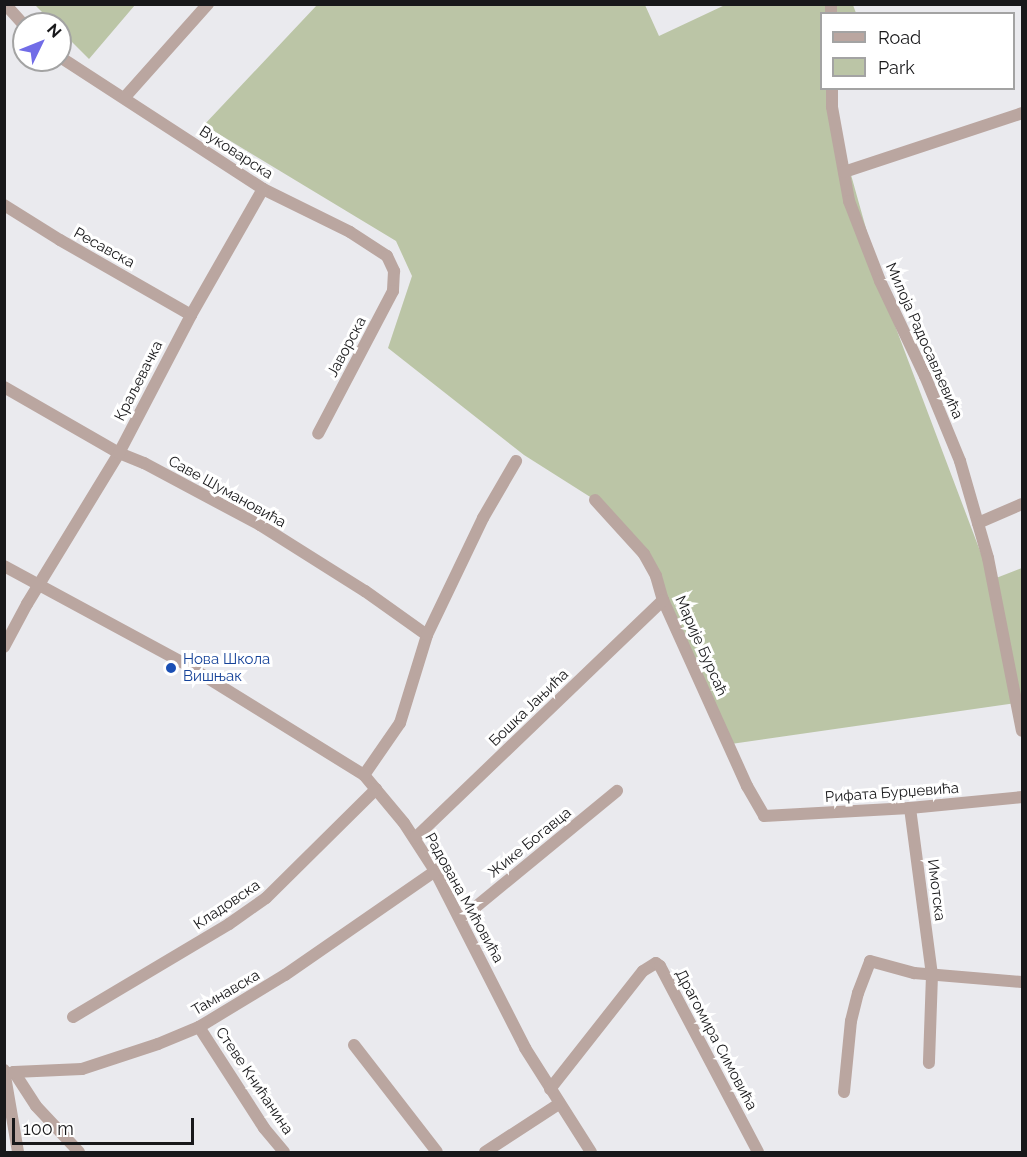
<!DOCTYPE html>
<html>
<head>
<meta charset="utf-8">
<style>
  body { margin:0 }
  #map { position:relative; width:1027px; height:1157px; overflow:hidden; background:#eaeaee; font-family:Raleway,sans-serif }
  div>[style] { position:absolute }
  .green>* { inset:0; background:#bbc5a6 }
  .minor>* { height:12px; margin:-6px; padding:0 6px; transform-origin:6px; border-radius:6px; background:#baa6a0 }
  .dots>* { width:16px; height:16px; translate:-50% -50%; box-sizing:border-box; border:3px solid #fff; border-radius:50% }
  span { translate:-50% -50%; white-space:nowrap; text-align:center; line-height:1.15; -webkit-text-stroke:6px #fff; paint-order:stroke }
  .street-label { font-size:15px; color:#18181a }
  .transit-label { font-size:15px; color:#164399 }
  .left { translate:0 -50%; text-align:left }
  .frame { position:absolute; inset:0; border:6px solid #18181a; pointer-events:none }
  .legend { position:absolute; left:820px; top:12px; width:195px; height:78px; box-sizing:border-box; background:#fff; border:2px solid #a3a3a3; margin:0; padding:8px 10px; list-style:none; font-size:18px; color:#18181a }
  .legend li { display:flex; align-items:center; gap:12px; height:30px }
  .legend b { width:30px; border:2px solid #a3a3a3 }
  .north { position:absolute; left:12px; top:12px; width:60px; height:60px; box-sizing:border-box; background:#fff; border:2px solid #a3a3a3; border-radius:50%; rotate:47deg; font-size:16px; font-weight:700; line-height:24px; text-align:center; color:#18181a }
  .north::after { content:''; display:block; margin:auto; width:21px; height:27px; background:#716ce7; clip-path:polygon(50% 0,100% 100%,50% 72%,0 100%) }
  .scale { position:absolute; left:12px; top:1118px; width:182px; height:27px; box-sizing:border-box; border:3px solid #18181a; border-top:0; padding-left:8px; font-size:18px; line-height:21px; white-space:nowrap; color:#18181a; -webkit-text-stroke:4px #fff; paint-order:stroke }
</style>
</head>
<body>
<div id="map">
  <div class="green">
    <div style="clip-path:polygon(35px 5px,135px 5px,89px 59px,60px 30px,60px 24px,54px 24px)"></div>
    <div style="clip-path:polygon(317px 5px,645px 5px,659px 36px,725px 5px,853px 5px,856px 13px,822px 14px,822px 88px,827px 89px,888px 307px,991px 580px,1022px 568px,1022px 695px,1016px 703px,731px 744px,656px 576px,595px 500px,524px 455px,388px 348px,412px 276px,396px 241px,204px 125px)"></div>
  </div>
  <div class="minor">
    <div style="left:5px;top:4px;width:28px;rotate:48deg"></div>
    <div style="left:831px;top:4px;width:10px;rotate:90deg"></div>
    <div style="left:60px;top:57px;width:242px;rotate:33deg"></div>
    <div style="left:263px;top:189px;width:97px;rotate:26.3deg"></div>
    <div style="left:350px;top:232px;width:44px;rotate:33deg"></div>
    <div style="left:387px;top:256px;width:17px;rotate:65deg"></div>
    <div style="left:394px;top:271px;width:20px;rotate:93deg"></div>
    <div style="left:393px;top:291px;width:161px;rotate:117.7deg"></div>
    <div style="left:832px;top:88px;width:19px;rotate:90deg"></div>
    <div style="left:832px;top:107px;width:96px;rotate:79.7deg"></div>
    <div style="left:849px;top:201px;width:86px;rotate:68.8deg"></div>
    <div style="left:880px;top:281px;width:105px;rotate:64.7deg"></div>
    <div style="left:925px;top:376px;width:92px;rotate:67.6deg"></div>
    <div style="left:960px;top:461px;width:101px;rotate:73.9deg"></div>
    <div style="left:988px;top:558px;width:176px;rotate:78.9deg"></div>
    <div style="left:125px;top:97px;width:125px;rotate:-48.3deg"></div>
    <div style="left:844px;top:172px;width:188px;rotate:-18.3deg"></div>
    <div style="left:4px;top:205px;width:66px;rotate:32deg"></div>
    <div style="left:60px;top:240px;width:151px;rotate:29.8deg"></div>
    <div style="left:4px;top:387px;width:133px;rotate:29.9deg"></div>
    <div style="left:119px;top:453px;width:27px;rotate:22deg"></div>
    <div style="left:144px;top:463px;width:132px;rotate:28.1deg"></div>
    <div style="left:260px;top:525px;width:124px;rotate:32.2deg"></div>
    <div style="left:365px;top:591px;width:76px;rotate:35.4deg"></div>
    <div style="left:595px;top:500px;width:73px;rotate:47.8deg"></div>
    <div style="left:644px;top:554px;width:25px;rotate:61deg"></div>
    <div style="left:656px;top:576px;width:25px;rotate:74deg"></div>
    <div style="left:663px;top:600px;width:204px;rotate:65.7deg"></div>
    <div style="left:747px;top:786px;width:34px;rotate:60deg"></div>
    <div style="left:764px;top:816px;width:146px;rotate:-3.1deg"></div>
    <div style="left:910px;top:808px;width:113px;rotate:-5.6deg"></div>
    <div style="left:978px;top:523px;width:48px;rotate:-23.4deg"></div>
    <div style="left:4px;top:566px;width:206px;rotate:28.4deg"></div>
    <div style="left:185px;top:664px;width:211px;rotate:31.8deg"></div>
    <div style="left:364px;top:775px;width:62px;rotate:50.2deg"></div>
    <div style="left:404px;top:823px;width:57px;rotate:57.1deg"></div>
    <div style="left:435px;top:871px;width:199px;rotate:63deg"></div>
    <div style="left:525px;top:1048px;width:123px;rotate:57.6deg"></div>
    <div style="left:4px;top:647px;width:49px;rotate:-61.9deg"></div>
    <div style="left:27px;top:604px;width:177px;rotate:-58.6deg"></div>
    <div style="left:119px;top:453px;width:156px;rotate:-62.4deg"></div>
    <div style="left:191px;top:315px;width:145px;rotate:-60.3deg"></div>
    <div style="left:364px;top:775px;width:63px;rotate:-55.3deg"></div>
    <div style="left:400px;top:723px;width:92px;rotate:-72.9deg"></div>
    <div style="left:427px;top:635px;width:130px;rotate:-64.4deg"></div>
    <div style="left:483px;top:518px;width:66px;rotate:-59.9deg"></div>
    <div style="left:910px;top:808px;width:168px;rotate:82.5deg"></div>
    <div style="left:932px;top:975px;width:88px;rotate:92deg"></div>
    <div style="left:415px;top:838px;width:344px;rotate:-43.8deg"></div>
    <div style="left:461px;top:919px;width:202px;rotate:-39.4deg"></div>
    <div style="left:73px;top:1017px;width:182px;rotate:-30.8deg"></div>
    <div style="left:229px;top:924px;width:45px;rotate:-35.1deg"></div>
    <div style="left:266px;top:898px;width:155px;rotate:-44.7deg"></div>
    <div style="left:199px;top:1027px;width:120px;rotate:57.2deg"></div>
    <div style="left:264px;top:1128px;width:31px;rotate:50deg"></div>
    <div style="left:354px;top:1045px;width:135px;rotate:52.2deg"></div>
    <div style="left:4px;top:1070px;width:83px;rotate:80.3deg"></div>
    <div style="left:14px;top:1072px;width:40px;rotate:57.1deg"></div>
    <div style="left:36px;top:1106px;width:63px;rotate:46.9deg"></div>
    <div style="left:4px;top:1075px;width:10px;rotate:-17deg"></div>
    <div style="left:14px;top:1072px;width:68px;rotate:-2.5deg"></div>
    <div style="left:82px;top:1069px;width:80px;rotate:-18.2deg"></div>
    <div style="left:158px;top:1044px;width:44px;rotate:-22.5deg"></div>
    <div style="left:199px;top:1027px;width:100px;rotate:-31.2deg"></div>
    <div style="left:285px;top:975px;width:183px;rotate:-34.7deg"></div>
    <div style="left:550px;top:1089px;width:150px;rotate:-51.8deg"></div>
    <div style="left:643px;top:971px;width:15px;rotate:-32deg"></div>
    <div style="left:656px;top:963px;width:5px;rotate:37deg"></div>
    <div style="left:660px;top:966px;width:210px;rotate:62.2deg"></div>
    <div style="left:844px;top:1092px;width:71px;rotate:-84.4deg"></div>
    <div style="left:851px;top:1021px;width:29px;rotate:-76deg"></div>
    <div style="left:858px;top:993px;width:34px;rotate:-69deg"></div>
    <div style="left:870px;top:961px;width:46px;rotate:15.3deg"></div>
    <div style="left:914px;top:973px;width:108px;rotate:4.8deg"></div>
    <div style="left:485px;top:1152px;width:88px;rotate:-33deg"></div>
  </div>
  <div class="dots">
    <div style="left:171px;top:668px;background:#1a4fb4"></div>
  </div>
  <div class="street-label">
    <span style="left:236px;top:153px;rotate:33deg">Вуковарска</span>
    <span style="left:104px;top:248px;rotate:29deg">Ресавска</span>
    <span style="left:924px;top:341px;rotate:66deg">Милоја Радосављевића</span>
    <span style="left:347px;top:347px;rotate:-62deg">Јаворска</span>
    <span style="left:139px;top:381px;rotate:-63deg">Краљевачка</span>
    <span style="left:227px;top:492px;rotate:29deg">Саве Шумановића</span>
    <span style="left:701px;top:646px;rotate:66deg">Марије Бурсаћ</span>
    <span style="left:529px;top:708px;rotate:-44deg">Бошка Јањића</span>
    <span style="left:892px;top:793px;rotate:-4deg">Рифата Бурџевића</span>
    <span style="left:530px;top:843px;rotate:-39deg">Жике Богавца</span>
    <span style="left:936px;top:890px;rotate:83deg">Имотска</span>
    <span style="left:464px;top:898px;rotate:61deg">Радована Мићовића</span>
    <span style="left:227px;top:905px;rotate:-34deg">Кладовска</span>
    <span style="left:226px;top:993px;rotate:-30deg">Тамнавска</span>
    <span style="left:716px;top:1040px;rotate:62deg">Драгомира Симовића</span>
    <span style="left:254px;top:1081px;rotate:56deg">Стеве Книћанина</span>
  </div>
  <div class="transit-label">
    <span class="left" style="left:183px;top:668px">Нова Школа<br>Вишњак</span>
  </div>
  <div class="frame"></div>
  <ul class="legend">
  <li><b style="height:8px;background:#baa6a0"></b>Road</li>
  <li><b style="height:16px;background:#bbc5a6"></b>Park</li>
  </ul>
  <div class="north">N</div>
  <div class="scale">100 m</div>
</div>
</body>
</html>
